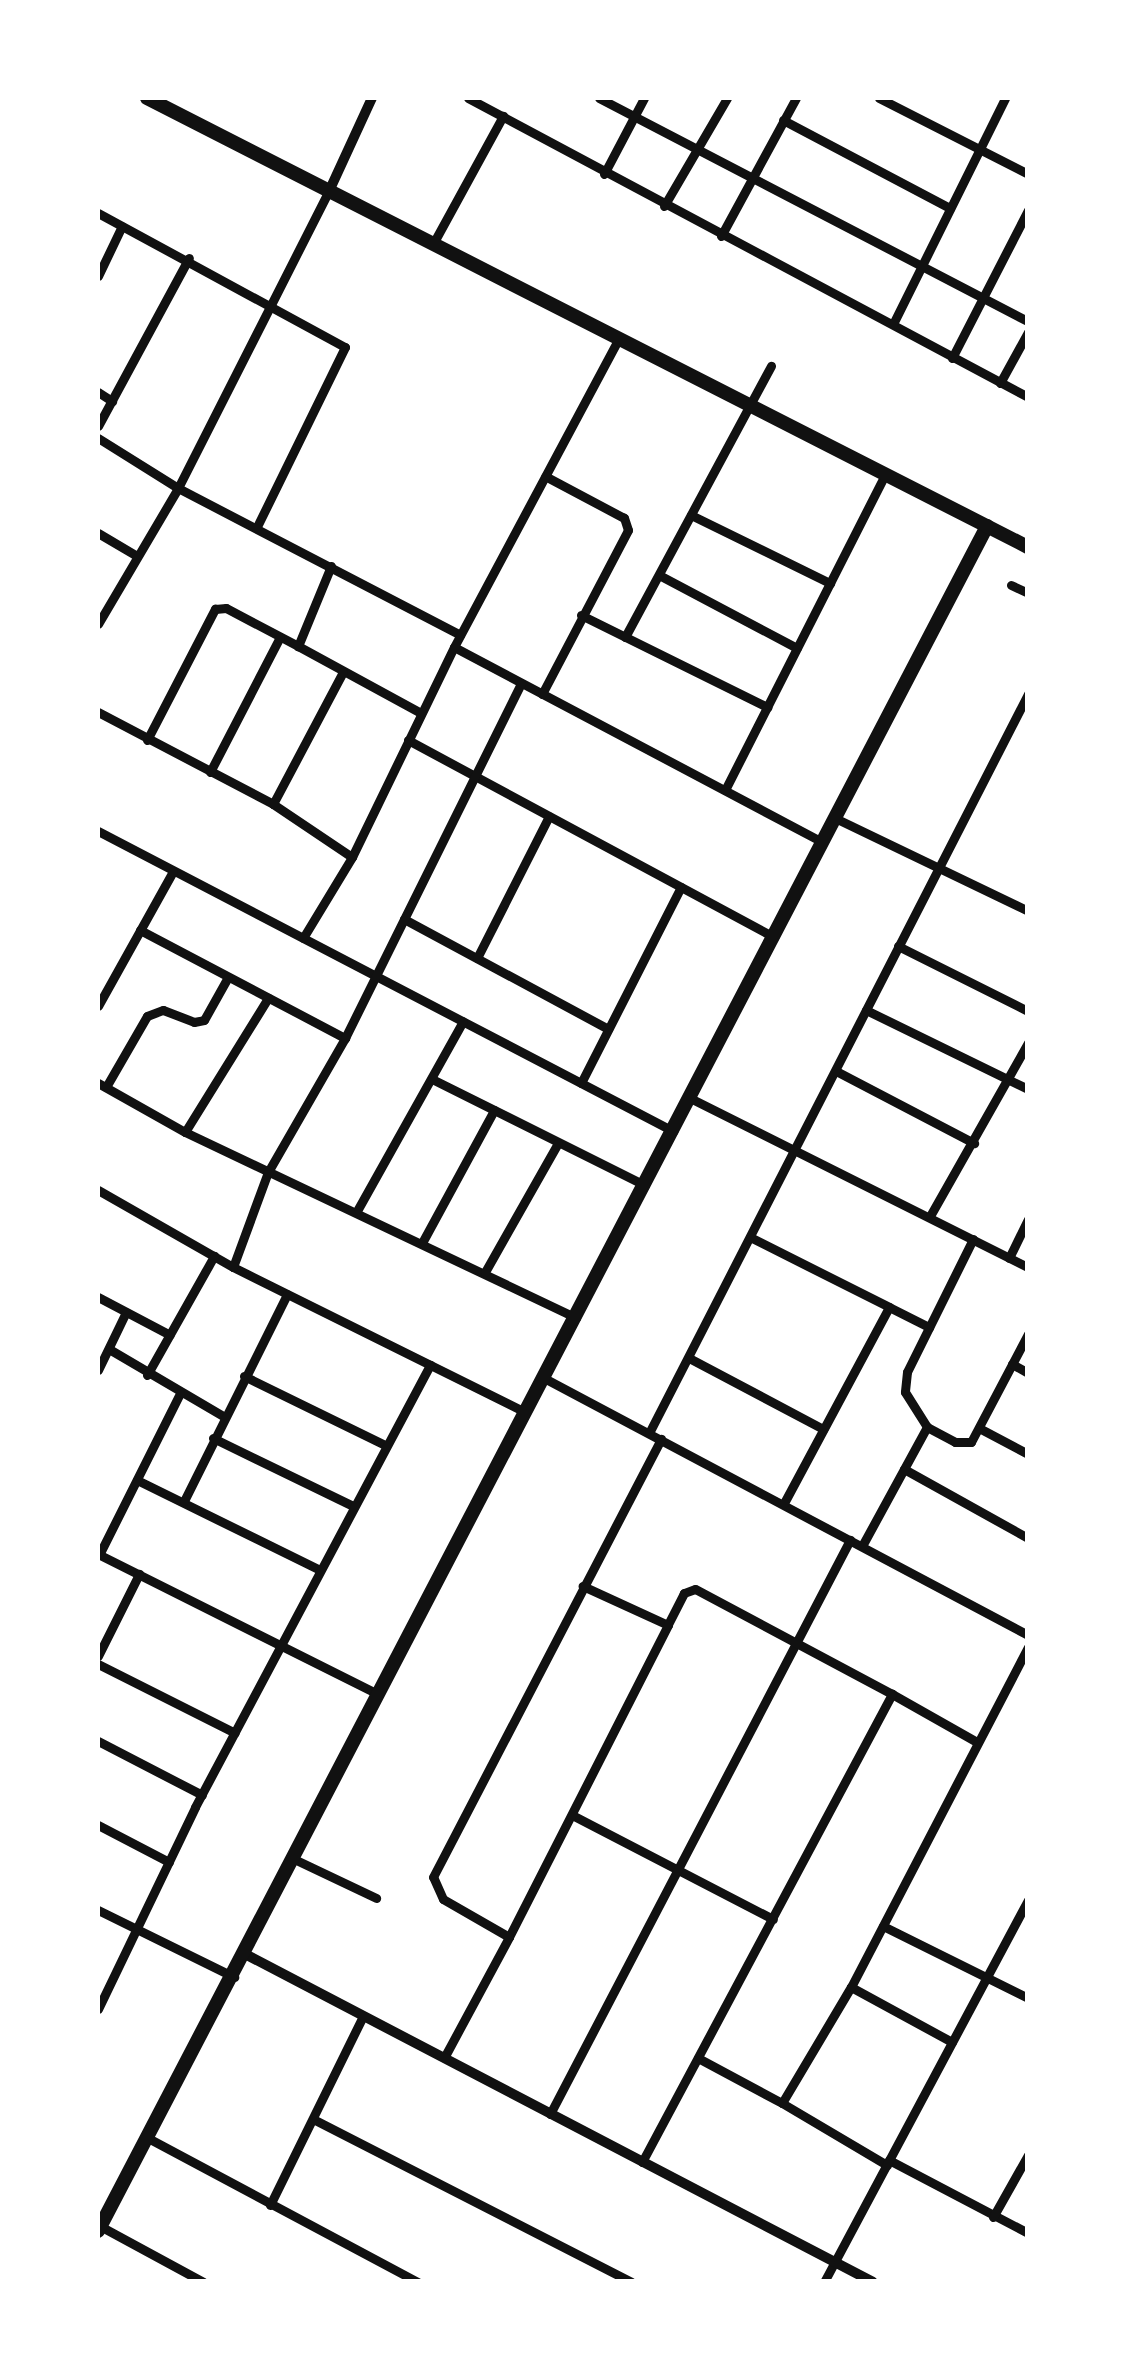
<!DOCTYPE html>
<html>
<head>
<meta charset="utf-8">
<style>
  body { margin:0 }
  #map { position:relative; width:1125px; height:2379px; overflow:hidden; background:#fff; font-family:Ubuntu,sans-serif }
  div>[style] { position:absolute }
  .minor>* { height:9px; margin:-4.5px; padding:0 4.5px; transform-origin:4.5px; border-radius:4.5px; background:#111 }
  .tertiary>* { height:10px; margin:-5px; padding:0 5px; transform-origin:5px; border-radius:5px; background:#111 }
  .primary>* { height:14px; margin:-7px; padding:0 7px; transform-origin:7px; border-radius:7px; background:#111 }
  .trunk>* { height:14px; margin:-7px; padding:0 7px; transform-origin:7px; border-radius:7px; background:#111 }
  span { translate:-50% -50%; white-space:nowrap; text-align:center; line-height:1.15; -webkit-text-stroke:8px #fff; paint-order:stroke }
  .frame { position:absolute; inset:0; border:100px solid #fff; pointer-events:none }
</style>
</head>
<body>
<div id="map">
  <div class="minor">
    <div style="left:468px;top:98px;width:635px;rotate:28.1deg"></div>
    <div style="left:599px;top:98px;width:483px;rotate:27.5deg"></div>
    <div style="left:879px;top:98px;width:167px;rotate:27deg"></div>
    <div style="left:783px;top:120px;width:189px;rotate:27.8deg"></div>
    <div style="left:604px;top:174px;width:86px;rotate:-62.2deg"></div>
    <div style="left:664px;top:206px;width:125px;rotate:-59.7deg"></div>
    <div style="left:98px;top:213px;width:281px;rotate:28.5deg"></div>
    <div style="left:345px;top:347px;width:200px;rotate:116.1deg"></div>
    <div style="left:721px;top:236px;width:157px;rotate:-61.5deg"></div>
    <div style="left:434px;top:242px;width:144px;rotate:-61.3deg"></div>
    <div style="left:98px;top:276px;width:55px;rotate:-64.4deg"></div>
    <div style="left:893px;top:324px;width:252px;rotate:-63.6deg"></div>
    <div style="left:952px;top:358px;width:166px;rotate:-62.8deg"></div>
    <div style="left:1000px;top:383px;width:58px;rotate:-61.2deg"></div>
    <div style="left:98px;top:392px;width:17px;rotate:33deg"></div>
    <div style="left:98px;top:426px;width:191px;rotate:-61.6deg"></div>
    <div style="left:98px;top:438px;width:94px;rotate:32deg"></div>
    <div style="left:178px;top:488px;width:318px;rotate:27.5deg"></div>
    <div style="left:691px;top:515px;width:155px;rotate:26.1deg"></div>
    <div style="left:98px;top:533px;width:45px;rotate:30.5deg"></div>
    <div style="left:331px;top:566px;width:87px;rotate:112.4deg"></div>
    <div style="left:298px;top:646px;width:140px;rotate:28.6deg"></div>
    <div style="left:659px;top:575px;width:156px;rotate:27.9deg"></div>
    <div style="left:1011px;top:585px;width:19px;rotate:25deg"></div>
    <div style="left:581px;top:615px;width:208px;rotate:26.3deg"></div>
    <div style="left:98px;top:624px;width:158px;rotate:-59.5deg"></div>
    <div style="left:178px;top:488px;width:334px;rotate:-63.1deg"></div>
    <div style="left:625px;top:637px;width:308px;rotate:-61.7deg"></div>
    <div style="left:454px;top:647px;width:417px;rotate:27.9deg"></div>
    <div style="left:542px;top:694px;width:185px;rotate:-62.3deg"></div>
    <div style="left:628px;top:530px;width:13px;rotate:-108deg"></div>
    <div style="left:624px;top:518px;width:89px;rotate:-152deg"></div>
    <div style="left:98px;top:712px;width:198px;rotate:27.7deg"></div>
    <div style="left:273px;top:804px;width:95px;rotate:33.9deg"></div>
    <div style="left:147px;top:740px;width:148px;rotate:-62.6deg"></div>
    <div style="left:215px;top:609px;width:11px;rotate:-5deg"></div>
    <div style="left:226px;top:608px;width:81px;rotate:27.8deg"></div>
    <div style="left:408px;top:740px;width:416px;rotate:28.3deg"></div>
    <div style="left:210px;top:772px;width:152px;rotate:-62.6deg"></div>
    <div style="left:725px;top:790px;width:353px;rotate:-63.1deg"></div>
    <div style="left:273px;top:804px;width:149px;rotate:-62.1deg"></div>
    <div style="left:835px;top:818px;width:214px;rotate:25.7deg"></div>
    <div style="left:98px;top:831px;width:649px;rotate:27.55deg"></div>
    <div style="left:404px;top:919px;width:232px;rotate:28.3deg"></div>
    <div style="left:140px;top:930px;width:232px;rotate:27.8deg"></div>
    <div style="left:303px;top:938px;width:95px;rotate:-58.8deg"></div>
    <div style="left:352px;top:857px;width:233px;rotate:-64.1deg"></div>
    <div style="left:454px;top:647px;width:348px;rotate:-61.9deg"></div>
    <div style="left:898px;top:946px;width:145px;rotate:26.6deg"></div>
    <div style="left:477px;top:958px;width:159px;rotate:-63.1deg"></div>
    <div style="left:98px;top:1006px;width:154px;rotate:-60.9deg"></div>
    <div style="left:866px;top:1010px;width:180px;rotate:26deg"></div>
    <div style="left:836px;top:1071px;width:156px;rotate:27.6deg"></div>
    <div style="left:432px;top:1079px;width:238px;rotate:26.5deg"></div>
    <div style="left:98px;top:1083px;width:100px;rotate:29.4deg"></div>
    <div style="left:185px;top:1132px;width:433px;rotate:25.4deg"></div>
    <div style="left:581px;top:1083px;width:220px;rotate:-63deg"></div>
    <div style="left:106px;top:1087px;width:82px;rotate:-60deg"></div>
    <div style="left:147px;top:1016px;width:17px;rotate:-21deg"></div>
    <div style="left:163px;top:1010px;width:33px;rotate:21deg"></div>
    <div style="left:194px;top:1022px;width:10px;rotate:-11deg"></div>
    <div style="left:204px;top:1020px;width:49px;rotate:-60.8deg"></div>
    <div style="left:690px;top:1098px;width:378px;rotate:26.6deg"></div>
    <div style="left:185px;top:1132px;width:158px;rotate:-58.2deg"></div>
    <div style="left:98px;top:1190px;width:155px;rotate:29.7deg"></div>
    <div style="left:233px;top:1267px;width:326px;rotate:26.4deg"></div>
    <div style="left:358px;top:1209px;width:215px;rotate:-60.8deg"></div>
    <div style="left:930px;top:1216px;width:199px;rotate:-60.5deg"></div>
    <div style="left:750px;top:1237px;width:156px;rotate:26.7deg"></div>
    <div style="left:973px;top:1239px;width:148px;rotate:116.4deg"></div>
    <div style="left:907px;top:1372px;width:20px;rotate:96deg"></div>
    <div style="left:905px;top:1392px;width:41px;rotate:57.8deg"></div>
    <div style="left:927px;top:1427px;width:32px;rotate:28deg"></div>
    <div style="left:955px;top:1442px;width:16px"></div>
    <div style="left:971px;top:1442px;width:122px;rotate:-62.2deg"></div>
    <div style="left:423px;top:1241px;width:149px;rotate:-61.5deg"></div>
    <div style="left:1009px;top:1258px;width:43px;rotate:-64deg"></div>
    <div style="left:233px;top:1267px;width:101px;rotate:-69.8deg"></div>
    <div style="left:268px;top:1172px;width:155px;rotate:-60.1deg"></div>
    <div style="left:345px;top:1038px;width:396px;rotate:-63.6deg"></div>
    <div style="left:485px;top:1272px;width:148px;rotate:-60.5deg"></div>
    <div style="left:98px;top:1297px;width:81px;rotate:27.8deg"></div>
    <div style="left:109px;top:1349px;width:132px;rotate:30.4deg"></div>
    <div style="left:689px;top:1358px;width:152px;rotate:27.9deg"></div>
    <div style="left:1012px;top:1364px;width:18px;rotate:29deg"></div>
    <div style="left:98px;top:1370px;width:64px;rotate:-64.2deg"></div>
    <div style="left:147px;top:1375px;width:137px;rotate:-60.6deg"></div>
    <div style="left:244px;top:1376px;width:157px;rotate:26.1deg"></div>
    <div style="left:544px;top:1378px;width:548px;rotate:27.97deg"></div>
    <div style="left:979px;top:1428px;width:55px;rotate:28deg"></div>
    <div style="left:649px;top:1433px;width:831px;rotate:-62.85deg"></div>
    <div style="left:213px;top:1438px;width:156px;rotate:25.9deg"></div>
    <div style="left:904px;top:1469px;width:142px;rotate:29.1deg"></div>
    <div style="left:137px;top:1480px;width:204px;rotate:26.2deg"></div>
    <div style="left:184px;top:1501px;width:231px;rotate:-63.5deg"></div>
    <div style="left:784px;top:1503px;width:222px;rotate:-61.8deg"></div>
    <div style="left:889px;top:1307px;width:45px;rotate:26.6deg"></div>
    <div style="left:862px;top:1546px;width:136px;rotate:-61.4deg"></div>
    <div style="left:98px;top:1554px;width:314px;rotate:26.6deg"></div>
    <div style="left:99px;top:1555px;width:181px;rotate:-63.4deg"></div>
    <div style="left:98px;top:1656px;width:92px;rotate:-63.4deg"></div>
    <div style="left:98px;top:1664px;width:153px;rotate:26.7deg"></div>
    <div style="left:892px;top:1694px;width:98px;rotate:29.5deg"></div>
    <div style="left:98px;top:1741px;width:117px;rotate:27.4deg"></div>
    <div style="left:574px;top:1816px;width:224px;rotate:27.4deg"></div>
    <div style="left:98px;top:1825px;width:80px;rotate:27.5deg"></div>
    <div style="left:294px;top:1859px;width:91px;rotate:25.4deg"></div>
    <div style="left:98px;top:1910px;width:152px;rotate:26.2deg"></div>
    <div style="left:883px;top:1926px;width:162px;rotate:26.4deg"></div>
    <div style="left:509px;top:1937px;width:350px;rotate:-63deg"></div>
    <div style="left:668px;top:1625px;width:94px;rotate:-155.4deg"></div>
    <div style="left:851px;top:1987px;width:115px;rotate:28.6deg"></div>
    <div style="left:98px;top:2009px;width:224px;rotate:-64.3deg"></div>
    <div style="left:195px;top:1807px;width:501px;rotate:-62deg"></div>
    <div style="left:445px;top:2056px;width:135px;rotate:-61.7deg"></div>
    <div style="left:509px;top:1937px;width:76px;rotate:-150.1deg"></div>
    <div style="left:443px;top:1899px;width:24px;rotate:-114deg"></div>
    <div style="left:433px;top:1877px;width:494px;rotate:-62.5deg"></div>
    <div style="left:698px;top:2058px;width:95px;rotate:28.2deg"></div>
    <div style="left:782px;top:2103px;width:135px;rotate:-59.3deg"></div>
    <div style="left:851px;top:1987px;width:383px;rotate:-62.5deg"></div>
    <div style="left:782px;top:2103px;width:122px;rotate:30.6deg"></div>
    <div style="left:550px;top:2114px;width:648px;rotate:-62.41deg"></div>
    <div style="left:315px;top:2120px;width:355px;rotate:27.1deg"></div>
    <div style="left:148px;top:2138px;width:306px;rotate:28.1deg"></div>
    <div style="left:889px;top:2160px;width:157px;rotate:27.7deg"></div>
    <div style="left:642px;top:2162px;width:531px;rotate:-61.89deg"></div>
    <div style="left:892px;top:1694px;width:223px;rotate:-151.9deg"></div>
    <div style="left:695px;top:1589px;width:12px;rotate:160deg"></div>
    <div style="left:684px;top:1593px;width:36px;rotate:117deg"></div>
    <div style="left:270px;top:2205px;width:211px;rotate:-63.8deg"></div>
    <div style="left:993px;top:2217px;width:71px;rotate:-60.6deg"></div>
    <div style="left:100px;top:2226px;width:117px;rotate:28.5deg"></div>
    <div style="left:824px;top:2282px;width:433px;rotate:-61.9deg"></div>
  </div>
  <div class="tertiary">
    <div style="left:331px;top:187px;width:98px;rotate:-65.3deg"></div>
    <div style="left:245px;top:1954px;width:708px;rotate:27.58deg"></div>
  </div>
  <div class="primary">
    <div style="left:98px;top:2231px;width:1923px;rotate:-62.46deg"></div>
  </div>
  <div class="trunk">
    <div style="left:147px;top:98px;width:989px;rotate:27.01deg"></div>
  </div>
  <div class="frame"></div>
</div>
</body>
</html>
